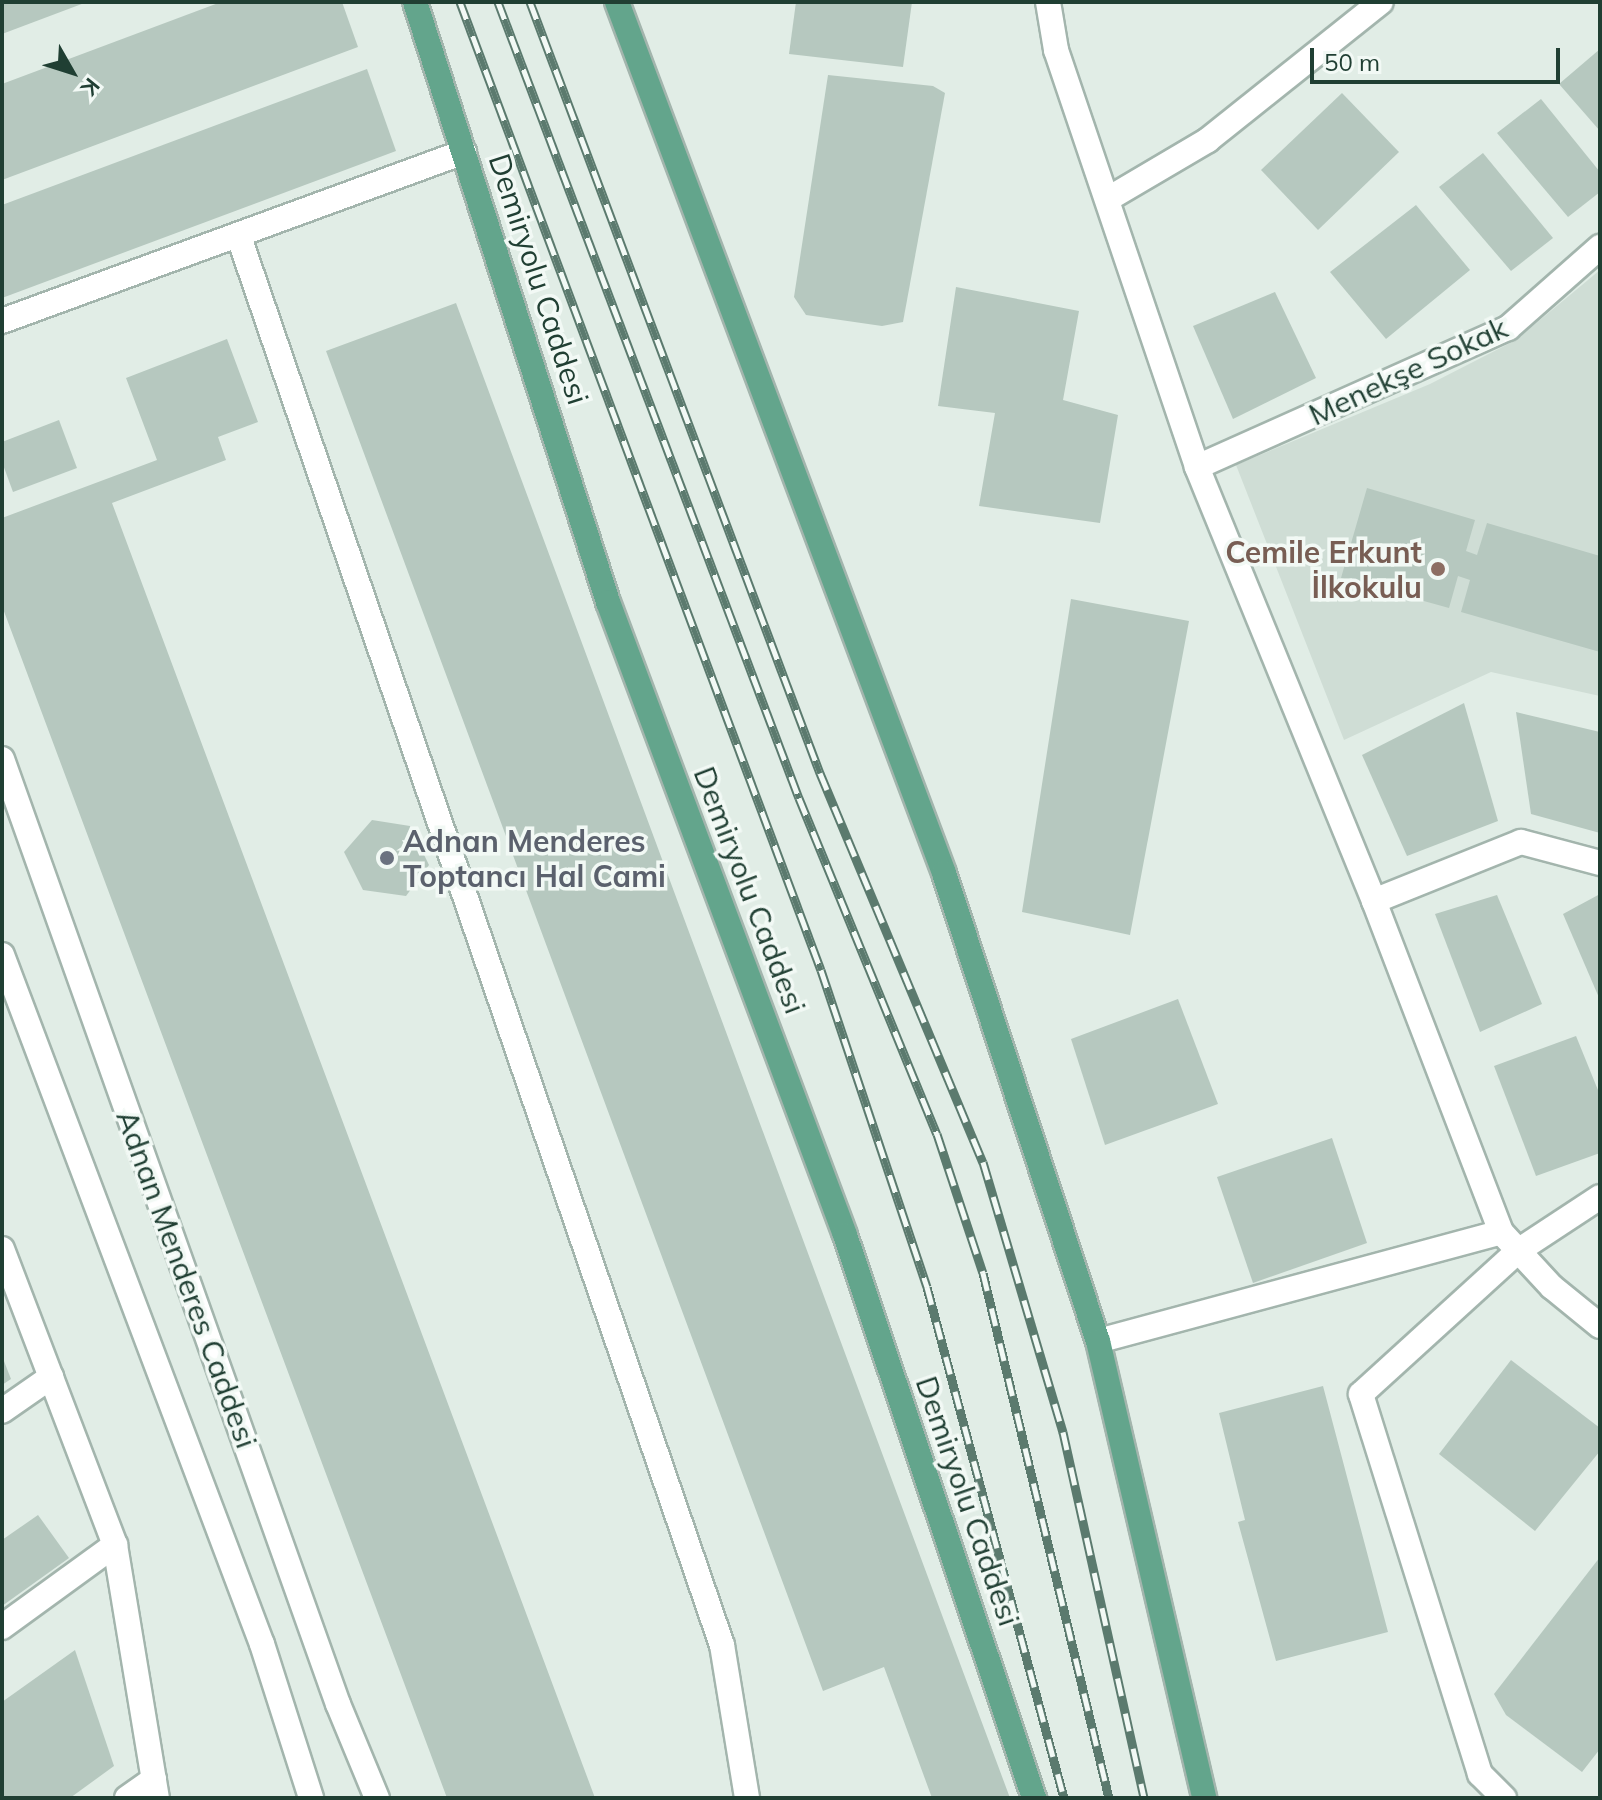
<!DOCTYPE html>
<html>
<head>
<meta charset="utf-8">
<style>
  body { margin:0 }
  #map { position:relative; width:1602px; height:1800px; overflow:hidden; background:#e1ede6; font-family:Mulish,sans-serif }
  div>[style] { position:absolute }
  .built>* { inset:0; background:#cfddd5 }
  .building>* { inset:0; background:#b6c8bf }
  .roads { filter:drop-shadow(2px 0 #a3b5ad) drop-shadow(-2px 0 #a3b5ad) drop-shadow(0 2px #a3b5ad) drop-shadow(0 -2px #a3b5ad) }
  .minor>* { height:24px; margin:-12px; padding:0 12px; transform-origin:12px; border-radius:12px; background:#fff }
  .major>* { height:24px; margin:-12px; padding:0 12px; transform-origin:12px; border-radius:12px; background:#63a58c }
  .rail>* { height:9px; margin-top:-4.5px; transform-origin:0; background:repeating-linear-gradient(90deg,#f2f9f5 0 18px,#5b7a6e 0 36px); box-sizing:border-box; border-block:2px solid #5b7a6e }
  .dots>* { width:22px; height:22px; translate:-50% -50%; box-sizing:border-box; border:4px solid #f2f9f5; border-radius:50% }
  span { translate:-50% -50%; white-space:nowrap; text-align:center; line-height:1.15; -webkit-text-stroke:7px #f2f9f5; paint-order:stroke }
  .street-label { font-size:30px; color:#203f33 }
  .education-label { font-size:30px; color:#785e54; font-weight:700 }
  .right { translate:-100% -50%; text-align:right }
  .worship-label { font-size:30px; color:#5b616d; font-weight:700 }
  .left { translate:0 -50%; text-align:left }
  .frame { position:absolute; inset:0; border:4px solid #203f33; pointer-events:none }
  .north { position:absolute; left:32px; top:32px; width:80px; height:80px; -webkit-text-stroke:6px #f2f9f5; paint-order:stroke; rotate:129deg; font-size:22px; font-weight:700; line-height:32px; text-align:center; color:#203f33 }
  .north::after { content:''; display:block; margin:auto; width:28px; height:36px; background:#203f33; clip-path:polygon(50% 0,100% 100%,50% 72%,0 100%) }
  .scale { position:absolute; left:1310px; top:48px; width:250px; height:36px; box-sizing:border-box; border:4px solid #203f33; border-top:0; padding-left:10px; font-size:24px; line-height:28px; white-space:nowrap; color:#203f33; -webkit-text-stroke:6px #f2f9f5; paint-order:stroke }
</style>
</head>
<body>
<div id="map">
  <div class="built">
    <div style="clip-path:polygon(1600px 270px,1600px 696px,1491px 672px,1344px 740px,1236px 465px,1430px 384px,1516px 340px)"></div>
  </div>
  <div class="building">
    <div style="clip-path:polygon(2px 2px,87px 2px,2px 34px)"></div>
    <div style="clip-path:polygon(221px 2px,342px 2px,358px 47px,2px 180px,2px 84px)"></div>
    <div style="clip-path:polygon(796px 2px,912px 2px,903px 67px,789px 54px)"></div>
    <div style="clip-path:polygon(1600px 49px,1600px 131px,1559px 84px)"></div>
    <div style="clip-path:polygon(367px 69px,396px 151px,2px 298px,2px 205px)"></div>
    <div style="clip-path:polygon(828px 75px,933px 86px,945px 93px,903px 322px,882px 326px,806px 315px,794px 297px)"></div>
    <div style="clip-path:polygon(1342px 93px,1399px 152px,1318px 230px,1261px 170px)"></div>
    <div style="clip-path:polygon(1541px 99px,1600px 172px,1600px 192px,1568px 217px,1497px 133px)"></div>
    <div style="clip-path:polygon(1483px 153px,1553px 238px,1511px 271px,1439px 187px)"></div>
    <div style="clip-path:polygon(1416px 205px,1470px 270px,1386px 339px,1330px 272px)"></div>
    <div style="clip-path:polygon(956px 287px,1079px 311px,1063px 400px,1118px 415px,1100px 523px,979px 506px,995px 413px,938px 406px)"></div>
    <div style="clip-path:polygon(1275px 292px,1316px 378px,1233px 419px,1193px 326px)"></div>
    <div style="clip-path:polygon(456px 303px,952px 1642px,1010px 1798px,932px 1798px,884px 1667px,823px 1691px,326px 351px)"></div>
    <div style="clip-path:polygon(227px 339px,258px 422px,218px 437px,226px 460px,112px 503px,595px 1798px,447px 1798px,2px 606px,2px 518px,157px 460px,126px 378px)"></div>
    <div style="clip-path:polygon(59px 420px,77px 468px,13px 492px,2px 462px,2px 442px)"></div>
    <div style="clip-path:polygon(1367px 488px,1475px 520px,1466px 551px,1477px 555px,1487px 523px,1600px 556px,1600px 652px,1461px 612px,1470px 580px,1458px 576px,1449px 608px,1341px 578px)"></div>
    <div style="clip-path:polygon(1071px 599px,1189px 621px,1130px 935px,1022px 912px)"></div>
    <div style="clip-path:polygon(1464px 703px,1498px 821px,1407px 856px,1362px 755px)"></div>
    <div style="clip-path:polygon(1516px 712px,1600px 732px,1600px 833px,1531px 814px)"></div>
    <div style="clip-path:polygon(372px 820px,410px 826px,429px 865px,406px 896px,363px 890px,344px 852px)"></div>
    <div style="clip-path:polygon(1600px 894px,1600px 1000px,1563px 914px)"></div>
    <div style="clip-path:polygon(1497px 895px,1542px 1004px,1480px 1032px,1435px 914px)"></div>
    <div style="clip-path:polygon(1178px 999px,1218px 1104px,1105px 1145px,1071px 1039px)"></div>
    <div style="clip-path:polygon(1576px 1036px,1600px 1095px,1600px 1153px,1536px 1176px,1494px 1066px)"></div>
    <div style="clip-path:polygon(1332px 1138px,1367px 1243px,1253px 1283px,1217px 1177px)"></div>
    <div style="clip-path:polygon(2px 1356px,11px 1379px,2px 1385px)"></div>
    <div style="clip-path:polygon(1511px 1360px,1600px 1428px,1600px 1451px,1535px 1531px,1439px 1454px)"></div>
    <div style="clip-path:polygon(1323px 1386px,1388px 1632px,1276px 1661px,1238px 1522px,1245px 1520px,1219px 1413px)"></div>
    <div style="clip-path:polygon(38px 1515px,69px 1558px,2px 1606px,2px 1540px)"></div>
    <div style="clip-path:polygon(1600px 1557px,1600px 1749px,1582px 1772px,1506px 1715px,1494px 1694px)"></div>
    <div style="clip-path:polygon(75px 1650px,114px 1766px,70px 1798px,2px 1798px,2px 1702px)"></div>
  </div>
  <div class="roads">
    <div class="minor">
      <div style="left:1048px;top:2px;width:49px;rotate:80.5deg"></div>
      <div style="left:1056px;top:50px;width:440px;rotate:71.3deg"></div>
      <div style="left:1197px;top:467px;width:469px;rotate:67.8deg"></div>
      <div style="left:1374px;top:901px;width:355px;rotate:69deg"></div>
      <div style="left:1501px;top:1232px;width:75px;rotate:47.2deg"></div>
      <div style="left:1552px;top:1287px;width:62px;rotate:39.1deg"></div>
      <div style="left:1108px;top:199px;width:116px;rotate:-30.5deg"></div>
      <div style="left:1208px;top:140px;width:221px;rotate:-38.6deg"></div>
      <div style="left:239px;top:237px;width:1489px;rotate:71.07deg"></div>
      <div style="left:722px;top:1645px;width:155px;rotate:80.7deg"></div>
      <div style="left:2px;top:321px;width:492px;rotate:-20.1deg"></div>
      <div style="left:1197px;top:467px;width:341px;rotate:-24.1deg"></div>
      <div style="left:1508px;top:328px;width:123px;rotate:-41.4deg"></div>
      <div style="left:2px;top:759px;width:1003px;rotate:70.43deg"></div>
      <div style="left:338px;top:1704px;width:102px;rotate:67.5deg"></div>
      <div style="left:1374px;top:901px;width:158px;rotate:-21.9deg"></div>
      <div style="left:1521px;top:842px;width:82px;rotate:14.9deg"></div>
      <div style="left:2px;top:955px;width:736px;rotate:69.33deg"></div>
      <div style="left:262px;top:1644px;width:162px;rotate:72.3deg"></div>
      <div style="left:2px;top:1249px;width:317px;rotate:69.1deg"></div>
      <div style="left:115px;top:1545px;width:256px;rotate:80.6deg"></div>
      <div style="left:1098px;top:1341px;width:417px;rotate:-15.1deg"></div>
      <div style="left:2px;top:1411px;width:60px;rotate:-34.8deg"></div>
      <div style="left:2px;top:1627px;width:140px;rotate:-36deg"></div>
      <div style="left:127px;top:1798px;width:33px;rotate:-35deg"></div>
      <div style="left:1504px;top:1798px;width:34px;rotate:-135deg"></div>
      <div style="left:1480px;top:1774px;width:398px;rotate:-107.4deg"></div>
      <div style="left:1361px;top:1394px;width:212px;rotate:-42.3deg"></div>
      <div style="left:1518px;top:1251px;width:98px;rotate:-33.4deg"></div>
    </div>
    <div class="major">
      <div style="left:415px;top:2px;width:630px;rotate:72.17deg"></div>
      <div style="left:608px;top:602px;width:676px;rotate:69.47deg"></div>
      <div style="left:845px;top:1235px;width:594px;rotate:71.44deg"></div>
      <div style="left:617px;top:2px;width:930px;rotate:69.42deg"></div>
      <div style="left:944px;top:873px;width:493px;rotate:71.8deg"></div>
      <div style="left:1098px;top:1341px;width:469px;rotate:76.9deg"></div>
    </div>
  </div>
  <div class="rail">
    <div style="left:460px;top:2px;width:1033px;rotate:69.55deg"></div>
    <div style="left:821px;top:970px;width:334px;rotate:71.5deg"></div>
    <div style="left:927px;top:1287px;width:529px;rotate:74.99deg"></div>
    <div style="left:498px;top:2px;width:851px;rotate:69.29deg"></div>
    <div style="left:799px;top:798px;width:363px;rotate:67.7deg"></div>
    <div style="left:937px;top:1134px;width:146px;rotate:71.7deg"></div>
    <div style="left:983px;top:1273px;width:540px;rotate:76.5deg"></div>
    <div style="left:530px;top:2px;width:824px;rotate:69.39deg"></div>
    <div style="left:820px;top:773px;width:422px;rotate:67.3deg"></div>
    <div style="left:983px;top:1162px;width:282px;rotate:73.5deg"></div>
    <div style="left:1063px;top:1432px;width:375px;rotate:77.5deg"></div>
  </div>
  <div class="dots">
    <div style="left:1438px;top:569px;background:#8d6e63"></div>
    <div style="left:387px;top:858px;background:#6b7280"></div>
  </div>
  <div class="street-label">
    <span style="left:539px;top:279px;rotate:72deg">Demiryolu Caddesi</span>
    <span style="left:1408px;top:371px;rotate:-25deg">Menekşe Sokak</span>
    <span style="left:750px;top:890px;rotate:69deg">Demiryolu Caddesi</span>
    <span style="left:187px;top:1279px;rotate:70deg">Adnan Menderes Caddesi</span>
    <span style="left:968px;top:1501px;rotate:71deg">Demiryolu Caddesi</span>
  </div>
  <div class="education-label">
    <span class="right" style="left:1422px;top:569px">Cemile Erkunt<br>İlkokulu</span>
  </div>
  <div class="worship-label">
    <span class="left" style="left:403px;top:858px">Adnan Menderes<br>Toptancı Hal Cami</span>
  </div>
  <div class="frame"></div>
  <div class="north">K</div>
  <div class="scale">50 m</div>
</div>
</body>
</html>
